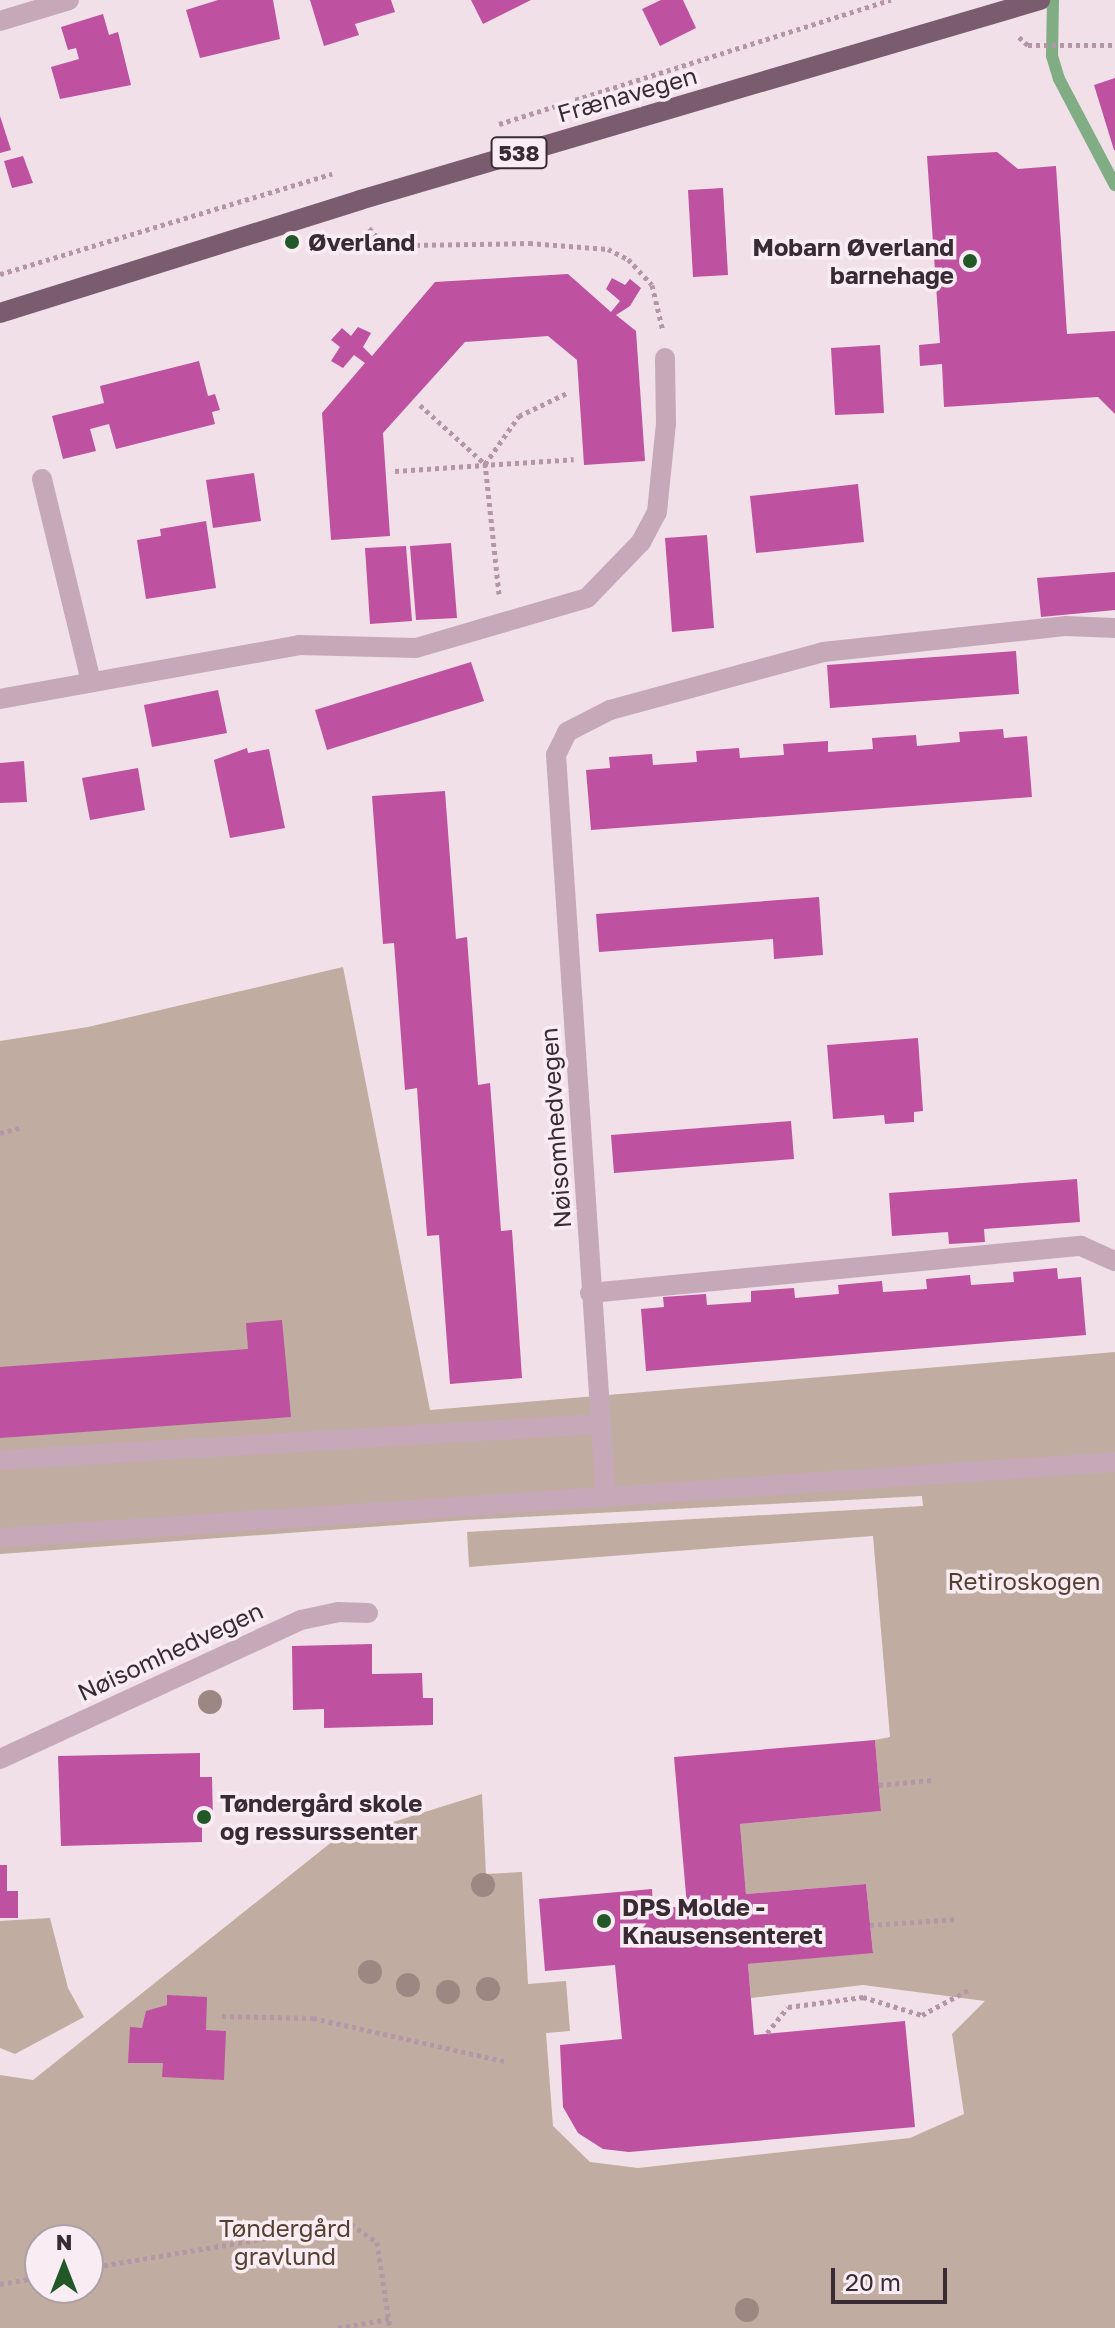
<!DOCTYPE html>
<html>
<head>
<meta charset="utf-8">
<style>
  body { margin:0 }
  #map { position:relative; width:1115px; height:2328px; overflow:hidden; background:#f2e0e8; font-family:"Golos Text",sans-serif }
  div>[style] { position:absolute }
  .green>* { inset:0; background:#c0aca0 }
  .stream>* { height:12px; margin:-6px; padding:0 6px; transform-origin:6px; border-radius:6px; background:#80ad84 }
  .building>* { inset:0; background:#be51a0 }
  .path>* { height:5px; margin-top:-2.5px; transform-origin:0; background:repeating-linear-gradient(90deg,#b596a7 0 4px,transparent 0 8px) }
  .minor>* { height:20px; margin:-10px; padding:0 10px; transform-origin:10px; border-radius:10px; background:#c6a9b8 }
  .major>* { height:20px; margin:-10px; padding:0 10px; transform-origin:10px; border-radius:10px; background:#795d6e }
  .trees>* { width:24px; height:24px; margin:-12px; border-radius:50%; background:#9c8783 }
  .dots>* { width:22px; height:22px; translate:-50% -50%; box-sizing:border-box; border:4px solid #f9ecf2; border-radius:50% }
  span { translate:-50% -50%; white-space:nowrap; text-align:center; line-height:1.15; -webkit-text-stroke:7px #f9ecf2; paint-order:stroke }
  .shield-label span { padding:2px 6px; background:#f9ecf2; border:2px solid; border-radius:6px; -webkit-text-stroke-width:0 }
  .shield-label { font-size:22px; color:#382b33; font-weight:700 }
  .street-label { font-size:24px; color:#382b33 }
  .poi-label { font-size:24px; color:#382b33; font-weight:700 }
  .left { translate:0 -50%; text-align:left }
  .right { translate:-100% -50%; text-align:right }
  .park-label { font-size:24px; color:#553f30 }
  .north { position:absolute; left:24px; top:2224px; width:80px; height:80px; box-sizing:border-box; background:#f9ecf2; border:2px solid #ac9fa6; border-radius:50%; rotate:0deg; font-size:22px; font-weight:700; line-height:32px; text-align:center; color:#382b33 }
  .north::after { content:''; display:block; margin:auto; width:28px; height:36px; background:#225728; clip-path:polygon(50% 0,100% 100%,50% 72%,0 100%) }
  .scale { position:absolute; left:831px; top:2268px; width:116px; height:36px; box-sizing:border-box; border:4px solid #382b33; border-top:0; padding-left:10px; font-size:24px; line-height:28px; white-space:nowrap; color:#382b33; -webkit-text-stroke:6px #f9ecf2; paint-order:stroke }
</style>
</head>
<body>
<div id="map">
  <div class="green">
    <div style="clip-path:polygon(evenodd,343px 967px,430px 1410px,1115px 1352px,1115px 2328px,0 2328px,0 2075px,33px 2080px,333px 1841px,482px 1794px,486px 1874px,522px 1872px,528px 1984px,566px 1981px,570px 2031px,546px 2033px,553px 2126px,590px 2162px,638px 2168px,910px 2138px,964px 2114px,952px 2034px,985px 2001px,863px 1985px,751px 1998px,748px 1964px,873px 1952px,866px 1884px,746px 1894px,740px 1824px,881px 1811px,875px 1740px,890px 1737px,873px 1536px,469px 1567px,467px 1532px,923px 1506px,922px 1496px,466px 1520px,0 1554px,0 1041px,88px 1027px,343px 967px,40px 2240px,88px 2240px,88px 2288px,40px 2288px,40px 2240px)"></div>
    <div style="clip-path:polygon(50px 1918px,68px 1988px,84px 2017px,15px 2054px,0 2048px,0 1921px)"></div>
  </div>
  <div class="stream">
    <div style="left:1053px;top:0;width:56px;rotate:91deg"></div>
    <div style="left:1052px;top:56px;width:24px;rotate:73deg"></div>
    <div style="left:1059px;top:79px;width:120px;rotate:62.2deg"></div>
  </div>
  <div class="building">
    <div style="clip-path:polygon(218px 0,273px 0,280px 39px,200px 58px,186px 10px)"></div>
    <div style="clip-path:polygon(310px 0,391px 0,395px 12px,355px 24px,359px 35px,324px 46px)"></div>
    <div style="clip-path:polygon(471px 0,531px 0,483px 24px)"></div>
    <div style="clip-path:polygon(661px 0,683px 0,696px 28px,660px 46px,642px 9px)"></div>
    <div style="clip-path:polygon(103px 14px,109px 35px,118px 32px,131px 85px,60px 99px,51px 67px,79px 59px,76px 48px,68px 50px,61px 27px)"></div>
    <div style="clip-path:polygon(1115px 78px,1115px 150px,1114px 150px,1094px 85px)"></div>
    <div style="clip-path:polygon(0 116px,11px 150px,0 153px)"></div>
    <div style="clip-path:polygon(997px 152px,1018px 169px,1056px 166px,1067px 334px,1115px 331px,1115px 414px,1098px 397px,944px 407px,942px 364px,920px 366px,919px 345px,940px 343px,927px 156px)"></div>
    <div style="clip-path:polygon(23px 156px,33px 183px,12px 188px,4px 161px)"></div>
    <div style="clip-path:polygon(723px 188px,728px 275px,693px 277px,688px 190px)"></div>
    <div style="clip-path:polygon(568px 274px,611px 312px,620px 301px,606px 289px,612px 278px,625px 285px,630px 279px,641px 288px,630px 306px,616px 315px,636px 331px,645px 461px,584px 465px,577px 360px,548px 336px,465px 342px,383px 433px,390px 536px,331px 540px,322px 413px,365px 363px,354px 355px,343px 368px,331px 361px,340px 347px,331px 340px,342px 328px,351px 336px,358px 327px,371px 333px,363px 347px,372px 356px,435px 282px)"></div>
    <div style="clip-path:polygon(880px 345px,884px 413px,835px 415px,831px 348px)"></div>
    <div style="clip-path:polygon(199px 361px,208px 396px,215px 394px,220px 410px,212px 412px,215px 424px,116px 449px,109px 424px,90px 429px,96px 451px,63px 459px,52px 416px,104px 403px,100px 386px)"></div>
    <div style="clip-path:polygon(254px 473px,261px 521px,213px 528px,206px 480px)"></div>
    <div style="clip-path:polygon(858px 484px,864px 542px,756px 553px,750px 496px)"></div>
    <div style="clip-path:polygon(206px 521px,216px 588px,146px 599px,137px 540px,161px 536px,160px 529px)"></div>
    <div style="clip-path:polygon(707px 535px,714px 628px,672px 632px,665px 538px)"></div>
    <div style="clip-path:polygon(451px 543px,457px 618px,416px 620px,410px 546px)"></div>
    <div style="clip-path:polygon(406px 546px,412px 621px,370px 624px,365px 548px)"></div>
    <div style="clip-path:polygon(1115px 572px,1115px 610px,1041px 617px,1037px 578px)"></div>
    <div style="clip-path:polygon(1016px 651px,1019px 694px,830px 708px,827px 665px)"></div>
    <div style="clip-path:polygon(471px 662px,484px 701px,327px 750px,315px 710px)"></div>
    <div style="clip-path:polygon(218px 690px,227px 733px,152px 747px,144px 705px)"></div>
    <div style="clip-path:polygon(1003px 729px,1004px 738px,1027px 736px,1032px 797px,591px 830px,586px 770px,610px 768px,609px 757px,652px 754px,653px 765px,697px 762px,696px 751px,739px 748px,740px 758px,784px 755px,783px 744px,828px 741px,828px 752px,873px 749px,872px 738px,916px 735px,917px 746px,960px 742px,959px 732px)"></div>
    <div style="clip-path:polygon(247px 748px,248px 753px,269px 749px,285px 828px,230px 838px,214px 760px)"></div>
    <div style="clip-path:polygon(24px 761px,27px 802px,0 803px,0 763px)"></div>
    <div style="clip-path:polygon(138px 768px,145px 810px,90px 820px,82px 778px)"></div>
    <div style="clip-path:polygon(445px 791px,456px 939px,467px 937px,478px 1085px,490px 1083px,501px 1231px,512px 1230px,522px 1378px,450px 1384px,439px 1235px,427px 1236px,417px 1088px,405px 1090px,394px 943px,383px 944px,372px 796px)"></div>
    <div style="clip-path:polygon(819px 897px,823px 955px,774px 959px,773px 939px,599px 952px,596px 914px)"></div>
    <div style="clip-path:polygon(918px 1038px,923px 1111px,914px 1112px,914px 1122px,885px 1124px,884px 1115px,833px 1119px,827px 1045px)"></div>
    <div style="clip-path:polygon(791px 1121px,794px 1159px,614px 1173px,611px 1135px)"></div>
    <div style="clip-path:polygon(1077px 1179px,1080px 1222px,984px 1229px,985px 1242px,949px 1244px,948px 1232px,892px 1236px,889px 1193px)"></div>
    <div style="clip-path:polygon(1057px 1268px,1058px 1279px,1081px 1277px,1086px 1335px,646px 1371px,641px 1309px,664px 1307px,663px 1297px,706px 1294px,707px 1305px,751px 1302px,751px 1291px,794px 1288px,795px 1298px,839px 1294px,838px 1285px,882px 1281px,883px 1292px,927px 1289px,926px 1279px,970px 1275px,971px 1285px,1014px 1282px,1013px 1272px)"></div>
    <div style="clip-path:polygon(282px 1320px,291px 1417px,0 1438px,0 1367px,248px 1349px,246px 1323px)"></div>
    <div style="clip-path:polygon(372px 1644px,372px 1674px,422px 1673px,423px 1698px,433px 1698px,433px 1725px,324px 1728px,324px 1709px,293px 1710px,292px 1646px)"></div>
    <div style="clip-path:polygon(875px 1740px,881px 1811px,740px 1824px,746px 1894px,866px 1884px,873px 1953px,748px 1964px,754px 2035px,905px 2021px,915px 2127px,629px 2152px,603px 2149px,578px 2133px,563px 2107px,560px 2045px,622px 2039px,615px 1965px,545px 1971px,539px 1899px,652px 1889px,653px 1909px,687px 1906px,674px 1757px)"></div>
    <div style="clip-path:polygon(200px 1753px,200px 1777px,212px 1777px,213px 1820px,202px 1820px,202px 1842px,61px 1846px,58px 1756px)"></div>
    <div style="clip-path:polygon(0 1865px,7px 1865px,7px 1891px,18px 1891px,18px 1918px,0 1918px)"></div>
    <div style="clip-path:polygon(167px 1995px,207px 1997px,206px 2030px,226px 2031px,224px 2080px,162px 2077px,163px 2063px,128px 2063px,130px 2027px,142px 2028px,146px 2011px,167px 2005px)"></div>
  </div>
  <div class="path">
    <div style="left:1019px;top:37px;width:12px;rotate:42deg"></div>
    <div style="left:1028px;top:45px;width:87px"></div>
    <div style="left:499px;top:124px;width:411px;rotate:-17.6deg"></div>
    <div style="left:369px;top:228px;width:15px;rotate:48deg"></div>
    <div style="left:379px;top:239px;width:30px;rotate:12deg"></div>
    <div style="left:408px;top:245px;width:121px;rotate:-0.9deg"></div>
    <div style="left:529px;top:243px;width:79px;rotate:4.3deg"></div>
    <div style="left:608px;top:249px;width:22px;rotate:27deg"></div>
    <div style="left:628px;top:259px;width:35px;rotate:47deg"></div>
    <div style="left:652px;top:285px;width:47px;rotate:76.6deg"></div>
    <div style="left:0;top:274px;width:347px;rotate:-16.8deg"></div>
    <div style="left:420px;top:405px;width:86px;rotate:42.2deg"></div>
    <div style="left:395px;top:471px;width:179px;rotate:-3.8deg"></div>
    <div style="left:499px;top:594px;width:131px;rotate:-96.1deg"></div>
    <div style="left:485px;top:464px;width:59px;rotate:-54.7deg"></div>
    <div style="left:519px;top:416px;width:55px;rotate:-25.6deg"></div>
    <div style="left:0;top:1133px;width:21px;rotate:-14deg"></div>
    <div style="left:879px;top:1785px;width:53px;rotate:-5.4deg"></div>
    <div style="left:870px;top:1925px;width:87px;rotate:-3.9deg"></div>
    <div style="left:222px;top:2016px;width:91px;rotate:1.3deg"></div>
    <div style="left:313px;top:2018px;width:196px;rotate:12.7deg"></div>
    <div style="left:767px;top:2033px;width:33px;rotate:-51deg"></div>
    <div style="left:788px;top:2007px;width:76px;rotate:-7.6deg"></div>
    <div style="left:863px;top:1997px;width:62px;rotate:17deg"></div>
    <div style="left:922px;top:2015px;width:55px;rotate:-28.4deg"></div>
    <div style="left:88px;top:2268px;width:267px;rotate:-9.5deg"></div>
    <div style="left:351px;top:2224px;width:32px;rotate:35deg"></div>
    <div style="left:377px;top:2242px;width:87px;rotate:81.4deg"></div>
    <div style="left:0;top:2284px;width:41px;rotate:-9.9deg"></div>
    <div style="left:338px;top:2328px;width:52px;rotate:-10deg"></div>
  </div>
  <div class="minor">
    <div style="left:0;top:21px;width:72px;rotate:-16.9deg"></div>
    <div style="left:42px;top:479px;width:209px;rotate:76.4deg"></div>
    <div style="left:0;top:699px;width:304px;rotate:-10.2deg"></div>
    <div style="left:299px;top:645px;width:117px;rotate:1.5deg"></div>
    <div style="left:416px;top:648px;width:178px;rotate:-16.3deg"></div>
    <div style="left:587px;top:598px;width:78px;rotate:-46deg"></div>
    <div style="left:641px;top:542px;width:34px;rotate:-62deg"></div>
    <div style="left:657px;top:512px;width:88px;rotate:-84.2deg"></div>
    <div style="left:666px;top:424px;width:66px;rotate:-90.9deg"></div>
    <div style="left:590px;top:1293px;width:493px;rotate:-5.5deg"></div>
    <div style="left:1081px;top:1246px;width:37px;rotate:24deg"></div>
    <div style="left:0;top:1460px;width:599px;rotate:-3.45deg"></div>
    <div style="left:606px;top:1498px;width:745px;rotate:-93.85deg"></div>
    <div style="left:556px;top:755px;width:25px;rotate:-64deg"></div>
    <div style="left:567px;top:732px;width:48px;rotate:-27.1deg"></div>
    <div style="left:610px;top:710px;width:221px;rotate:-15.2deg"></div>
    <div style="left:823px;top:652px;width:243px;rotate:-6.1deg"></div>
    <div style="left:1065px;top:626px;width:50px;rotate:2.3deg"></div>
    <div style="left:0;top:1538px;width:1118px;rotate:-3.9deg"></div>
    <div style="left:0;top:1759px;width:332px;rotate:-24.8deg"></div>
    <div style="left:301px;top:1620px;width:38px;rotate:-12deg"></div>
    <div style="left:338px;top:1612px;width:30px;rotate:2deg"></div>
  </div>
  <div class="major">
    <div style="left:0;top:313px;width:377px;rotate:-17.4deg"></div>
    <div style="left:360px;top:200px;width:709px;rotate:-16.39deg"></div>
  </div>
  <div class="trees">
    <div style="left:210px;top:1702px"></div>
    <div style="left:483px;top:1885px"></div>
    <div style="left:370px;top:1972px"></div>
    <div style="left:408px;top:1985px"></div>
    <div style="left:488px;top:1989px"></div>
    <div style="left:448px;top:1992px"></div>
    <div style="left:747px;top:2310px"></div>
  </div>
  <div class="dots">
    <div style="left:292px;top:242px;background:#225728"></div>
    <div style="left:970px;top:261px;background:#225728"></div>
    <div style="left:204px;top:1817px;background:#225728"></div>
    <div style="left:604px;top:1921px;background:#225728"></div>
  </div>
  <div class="shield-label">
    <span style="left:519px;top:153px">538</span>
  </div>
  <div class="street-label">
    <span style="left:627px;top:94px;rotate:-16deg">Frænavegen</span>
    <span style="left:555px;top:1128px;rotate:-94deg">Nøisomhedvegen</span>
    <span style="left:170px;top:1651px;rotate:-25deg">Nøisomhedvegen</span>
  </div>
  <div class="poi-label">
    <span class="left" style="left:308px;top:242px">Øverland</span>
    <span class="right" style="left:954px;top:261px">Mobarn Øverland<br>barnehage</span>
    <span class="left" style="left:220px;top:1817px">Tøndergård skole<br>og ressurssenter</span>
    <span class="left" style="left:622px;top:1921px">DPS Molde -<br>Knausensenteret</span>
  </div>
  <div class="park-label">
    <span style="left:1024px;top:1581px">Retiroskogen</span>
    <span style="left:285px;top:2242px">Tøndergård<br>gravlund</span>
  </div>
  <div class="north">N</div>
  <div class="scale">20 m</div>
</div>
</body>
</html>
